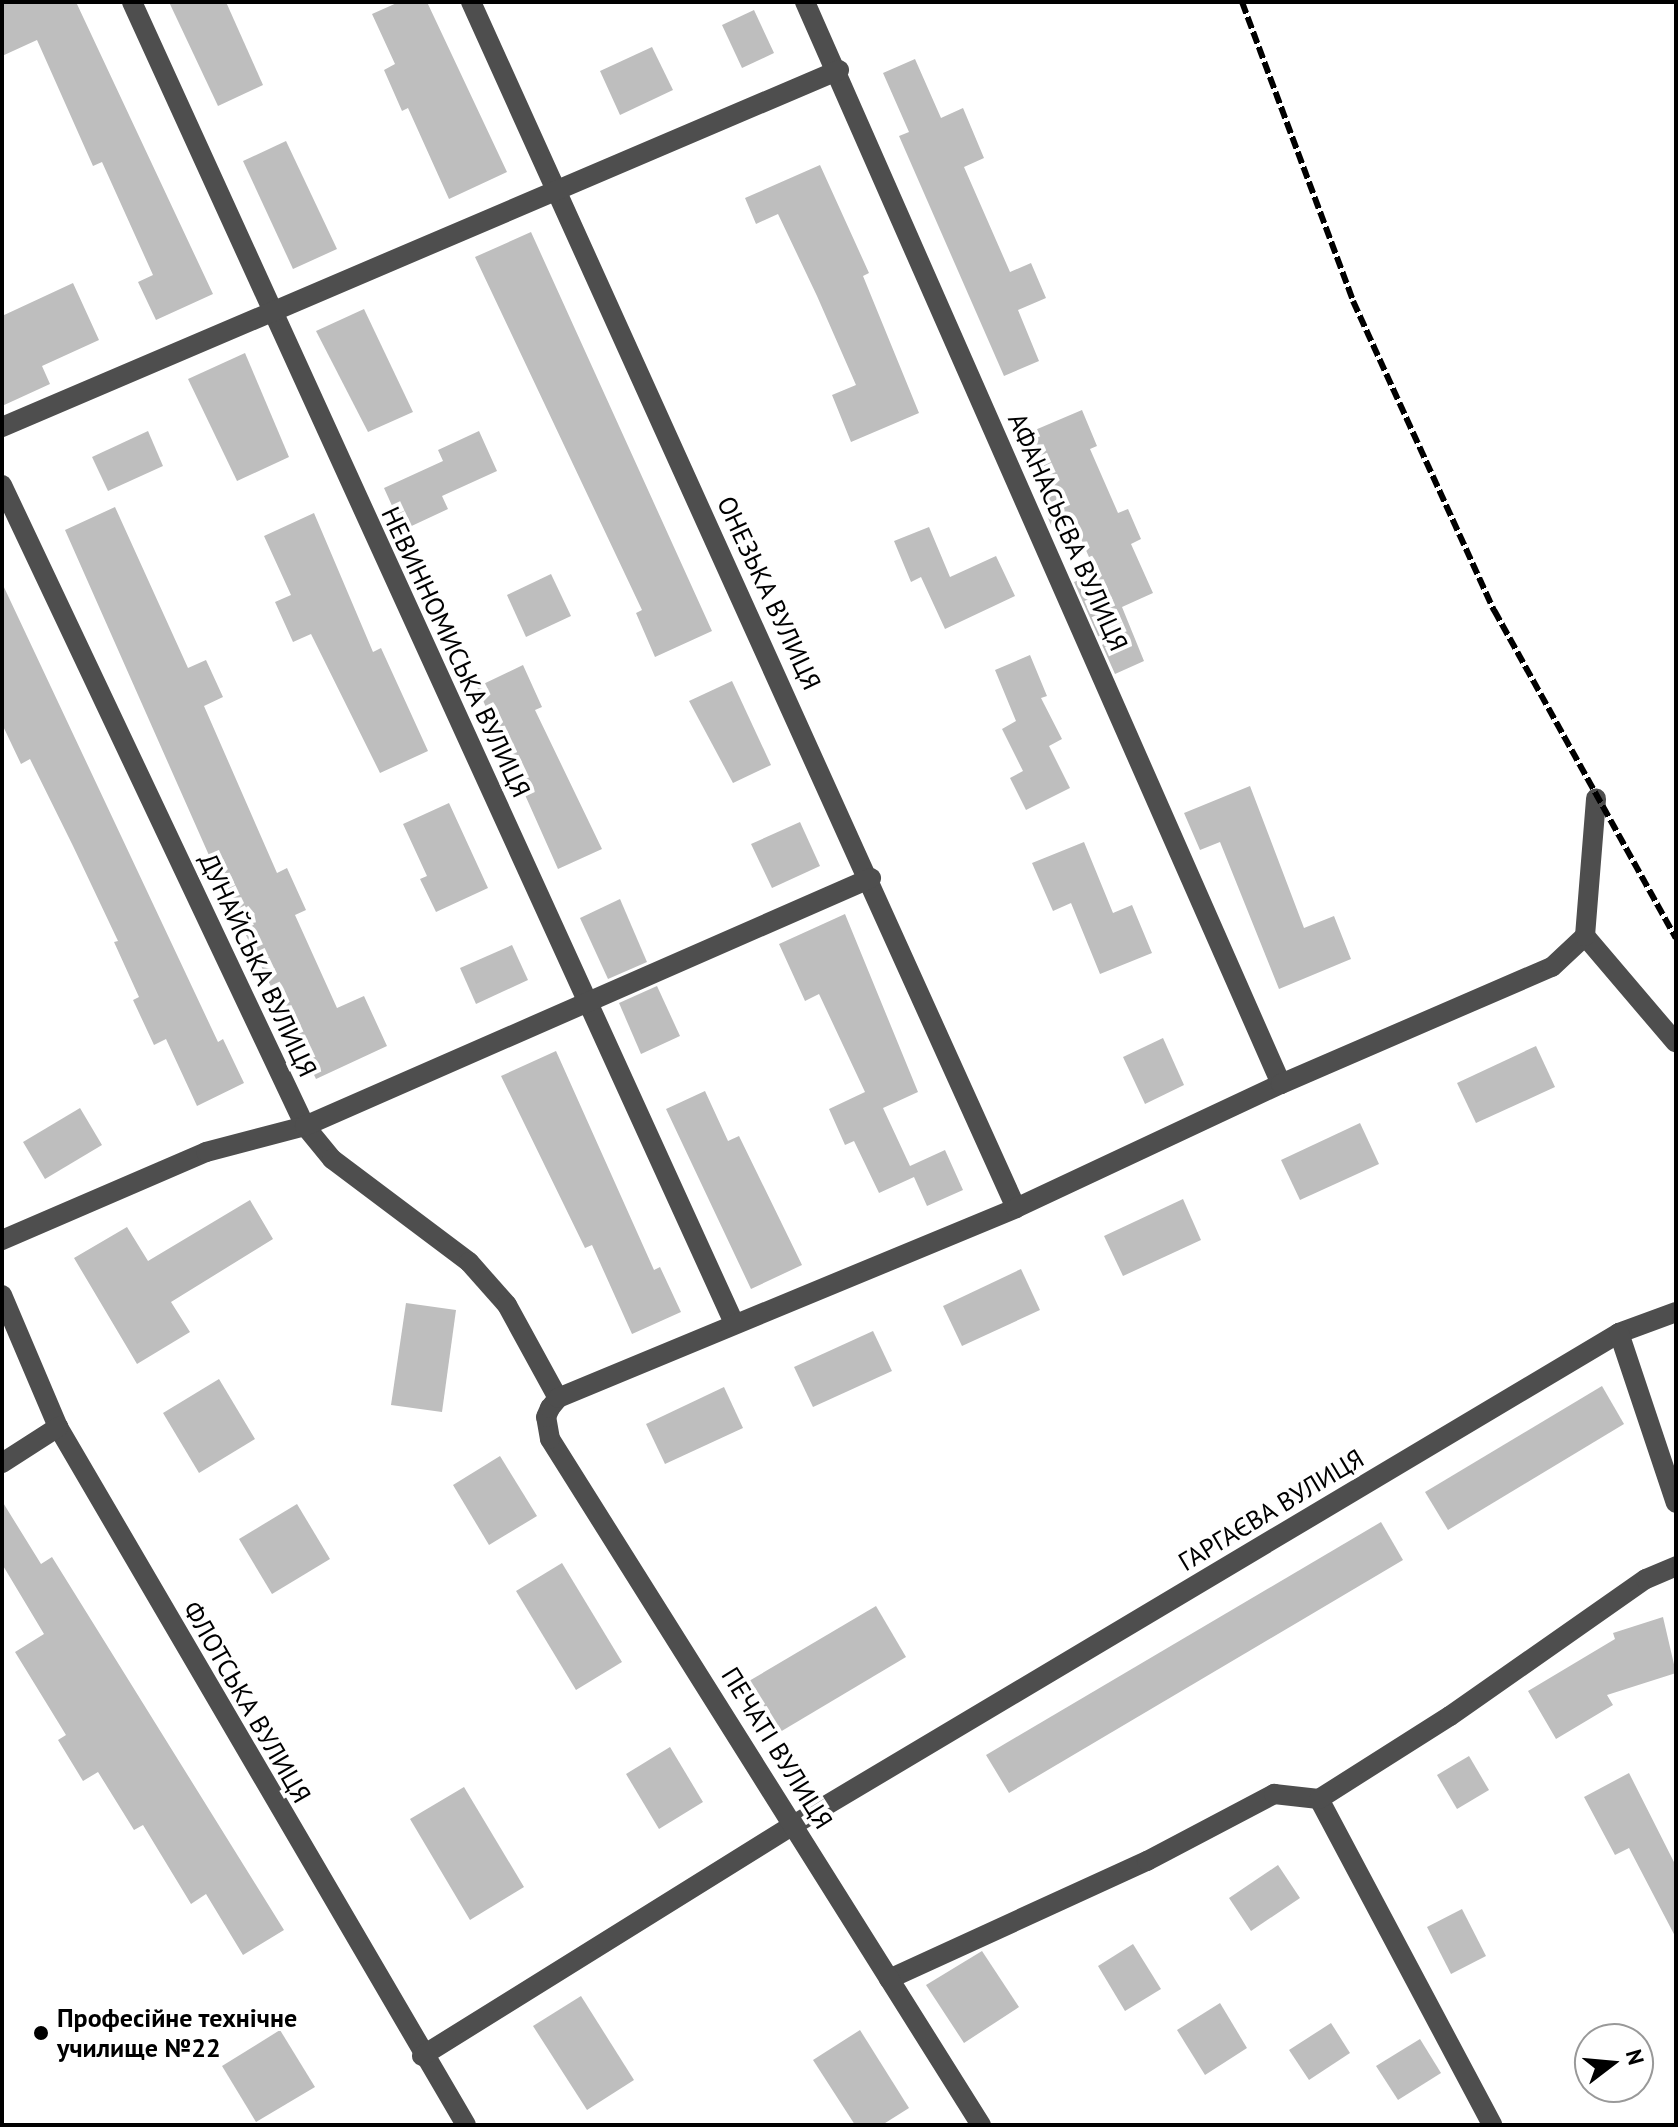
<!DOCTYPE html>
<html>
<head>
<meta charset="utf-8">
<style>
  body { margin:0 }
  #map { position:relative; width:1678px; height:2127px; overflow:hidden; background:#fff; font-family:"PT Sans",sans-serif }
  div>[style] { position:absolute }
  .building>* { inset:0; background:#bebebe }
  .minor>* { height:20px; margin:-10px; padding:0 10px; transform-origin:10px; border-radius:10px; background:#4e4e4e }
  .rail>* { height:6px; margin-top:-3px; transform-origin:0; background:repeating-linear-gradient(90deg,#000 0 12px,transparent 0 16px) }
  .dots>* { width:22px; height:22px; translate:-50% -50%; box-sizing:border-box; border:4px solid #fff; border-radius:50% }
  span { translate:-50% -50%; white-space:nowrap; text-align:center; line-height:1.15; -webkit-text-stroke:8px #fff; paint-order:stroke }
  .street-label { font-size:26px; color:#000 }
  .poi-label { font-size:26px; color:#000; font-weight:700 }
  .left { translate:0 -50%; text-align:left }
  .frame { position:absolute; inset:0; border:4px solid #000; pointer-events:none }
  .north { position:absolute; left:1574px; top:2023px; width:80px; height:80px; box-sizing:border-box; background:#fff; border:2px solid #999; border-radius:50%; rotate:74deg; font-size:22px; font-weight:700; line-height:32px; text-align:center; color:#000 }
  .north::after { content:''; display:block; margin:auto; width:28px; height:36px; background:#000; clip-path:polygon(50% 0,100% 100%,50% 72%,0 100%) }
</style>
</head>
<body>
<div id="map">
  <div class="building">
    <div style="clip-path:polygon(2px 2px,76px 2px,213px 294px,156px 320px,138px 282px,153px 275px,102px 162px,93px 166px,37px 40px,2px 56px)"></div>
    <div style="clip-path:polygon(169px 2px,226px 2px,263px 85px,218px 106px)"></div>
    <div style="clip-path:polygon(399px 2px,427px 2px,507px 172px,449px 199px,408px 108px,402px 111px,384px 70px,395px 64px,372px 14px)"></div>
    <div style="clip-path:polygon(754px 10px,774px 53px,742px 68px,722px 25px)"></div>
    <div style="clip-path:polygon(652px 47px,673px 90px,620px 115px,600px 71px)"></div>
    <div style="clip-path:polygon(915px 59px,941px 118px,963px 108px,984px 158px,964px 167px,1010px 272px,1031px 263px,1046px 298px,1018px 310px,1039px 361px,1004px 376px,899px 136px,909px 132px,883px 73px)"></div>
    <div style="clip-path:polygon(286px 141px,337px 249px,293px 269px,243px 161px)"></div>
    <div style="clip-path:polygon(820px 165px,869px 273px,863px 276px,919px 413px,851px 442px,832px 395px,856px 385px,817px 296px,778px 214px,756px 224px,745px 198px)"></div>
    <div style="clip-path:polygon(531px 232px,712px 631px,655px 657px,636px 613px,642px 610px,475px 257px)"></div>
    <div style="clip-path:polygon(73px 283px,99px 340px,42px 366px,50px 384px,2px 406px,2px 316px)"></div>
    <div style="clip-path:polygon(364px 309px,413px 412px,368px 432px,316px 331px)"></div>
    <div style="clip-path:polygon(245px 353px,289px 457px,237px 481px,188px 379px)"></div>
    <div style="clip-path:polygon(1082px 410px,1097px 446px,1090px 449px,1118px 513px,1128px 509px,1141px 539px,1131px 544px,1153px 593px,1122px 607px,1144px 661px,1115px 674px,1074px 582px,1096px 573px,1074px 523px,1054px 532px,1036px 490px,1050px 484px,1028px 433px)"></div>
    <div style="clip-path:polygon(148px 431px,163px 466px,108px 491px,92px 457px)"></div>
    <div style="clip-path:polygon(479px 431px,497px 471px,442px 496px,448px 509px,403px 530px,384px 488px,443px 461px,438px 450px)"></div>
    <div style="clip-path:polygon(115px 507px,188px 668px,206px 660px,223px 697px,204px 706px,277px 873px,287px 868px,306px 910px,295px 915px,337px 1008px,364px 996px,387px 1046px,316px 1079px,227px 896px,65px 530px)"></div>
    <div style="clip-path:polygon(314px 513px,373px 652px,381px 648px,428px 751px,380px 773px,311px 634px,293px 642px,275px 602px,291px 595px,264px 536px)"></div>
    <div style="clip-path:polygon(929px 527px,950px 577px,996px 556px,1015px 596px,945px 629px,921px 577px,911px 582px,894px 541px)"></div>
    <div style="clip-path:polygon(551px 574px,571px 616px,526px 637px,507px 595px)"></div>
    <div style="clip-path:polygon(2px 583px,218px 1042px,223px 1039px,244px 1083px,197px 1106px,166px 1039px,154px 1045px,133px 1000px,139px 997px,114px 942px,118px 941px,73px 846px,30px 759px,21px 764px,2px 724px)"></div>
    <div style="clip-path:polygon(1030px 655px,1047px 696px,1041px 698px,1062px 739px,1049px 746px,1070px 788px,1026px 810px,1010px 778px,1023px 771px,1002px 729px,1016px 721px,995px 670px)"></div>
    <div style="clip-path:polygon(523px 665px,542px 707px,535px 710px,602px 849px,558px 869px,477px 687px)"></div>
    <div style="clip-path:polygon(732px 681px,771px 765px,733px 783px,689px 701px)"></div>
    <div style="clip-path:polygon(1250px 786px,1304px 928px,1334px 916px,1351px 959px,1279px 989px,1220px 842px,1200px 850px,1184px 813px)"></div>
    <div style="clip-path:polygon(449px 803px,488px 888px,436px 912px,420px 879px,427px 876px,403px 824px)"></div>
    <div style="clip-path:polygon(800px 822px,820px 866px,772px 888px,751px 844px)"></div>
    <div style="clip-path:polygon(1084px 842px,1113px 913px,1132px 905px,1152px 953px,1100px 974px,1071px 903px,1053px 911px,1032px 863px)"></div>
    <div style="clip-path:polygon(620px 899px,647px 962px,608px 979px,580px 918px)"></div>
    <div style="clip-path:polygon(845px 914px,918px 1092px,883px 1108px,910px 1166px,945px 1150px,963px 1190px,927px 1206px,914px 1177px,879px 1193px,854px 1141px,845px 1145px,829px 1109px,865px 1092px,819px 994px,805px 1001px,779px 944px)"></div>
    <div style="clip-path:polygon(512px 945px,528px 980px,476px 1004px,460px 968px)"></div>
    <div style="clip-path:polygon(657px 986px,680px 1036px,641px 1054px,619px 1003px)"></div>
    <div style="clip-path:polygon(1163px 1038px,1184px 1085px,1145px 1104px,1123px 1057px)"></div>
    <div style="clip-path:polygon(1536px 1046px,1555px 1087px,1476px 1123px,1457px 1083px)"></div>
    <div style="clip-path:polygon(556px 1051px,654px 1270px,660px 1267px,681px 1312px,632px 1334px,592px 1245px,585px 1248px,501px 1076px)"></div>
    <div style="clip-path:polygon(705px 1091px,728px 1141px,739px 1136px,802px 1265px,751px 1289px,666px 1109px)"></div>
    <div style="clip-path:polygon(80px 1108px,102px 1145px,45px 1179px,23px 1142px)"></div>
    <div style="clip-path:polygon(1360px 1123px,1379px 1164px,1300px 1200px,1281px 1160px)"></div>
    <div style="clip-path:polygon(1183px 1199px,1201px 1240px,1123px 1276px,1104px 1236px)"></div>
    <div style="clip-path:polygon(250px 1200px,273px 1239px,171px 1302px,190px 1332px,137px 1364px,74px 1258px,127px 1227px,148px 1261px)"></div>
    <div style="clip-path:polygon(1021px 1269px,1040px 1310px,962px 1346px,943px 1306px)"></div>
    <div style="clip-path:polygon(406px 1303px,456px 1310px,442px 1412px,391px 1405px)"></div>
    <div style="clip-path:polygon(873px 1331px,892px 1371px,813px 1407px,794px 1367px)"></div>
    <div style="clip-path:polygon(219px 1379px,255px 1439px,199px 1473px,163px 1413px)"></div>
    <div style="clip-path:polygon(1602px 1386px,1624px 1424px,1448px 1530px,1425px 1492px)"></div>
    <div style="clip-path:polygon(724px 1387px,743px 1428px,665px 1464px,646px 1424px)"></div>
    <div style="clip-path:polygon(500px 1456px,537px 1516px,489px 1545px,453px 1485px)"></div>
    <div style="clip-path:polygon(2px 1501px,41px 1564px,52px 1557px,284px 1930px,243px 1955px,206px 1894px,191px 1904px,143px 1825px,134px 1830px,98px 1772px,83px 1781px,58px 1740px,66px 1735px,15px 1652px,44px 1634px,2px 1564px)"></div>
    <div style="clip-path:polygon(297px 1504px,330px 1559px,272px 1594px,239px 1539px)"></div>
    <div style="clip-path:polygon(1381px 1522px,1403px 1560px,1009px 1793px,986px 1755px)"></div>
    <div style="clip-path:polygon(562px 1563px,622px 1662px,576px 1690px,516px 1591px)"></div>
    <div style="clip-path:polygon(876px 1606px,906px 1657px,780px 1732px,749px 1681px)"></div>
    <div style="clip-path:polygon(1663px 1617px,1676px 1673px,1607px 1695px,1613px 1705px,1556px 1739px,1528px 1691px,1615px 1639px,1613px 1633px)"></div>
    <div style="clip-path:polygon(670px 1747px,703px 1802px,659px 1829px,626px 1774px)"></div>
    <div style="clip-path:polygon(1469px 1756px,1489px 1790px,1457px 1809px,1437px 1775px)"></div>
    <div style="clip-path:polygon(1629px 1773px,1676px 1866px,1676px 1938px,1629px 1848px,1615px 1855px,1584px 1797px)"></div>
    <div style="clip-path:polygon(464px 1787px,524px 1887px,470px 1920px,410px 1819px)"></div>
    <div style="clip-path:polygon(1278px 1865px,1300px 1898px,1251px 1931px,1229px 1898px)"></div>
    <div style="clip-path:polygon(1462px 1909px,1486px 1956px,1451px 1974px,1427px 1927px)"></div>
    <div style="clip-path:polygon(1133px 1944px,1161px 1989px,1125px 2011px,1098px 1966px)"></div>
    <div style="clip-path:polygon(982px 1951px,1019px 2007px,964px 2043px,926px 1985px)"></div>
    <div style="clip-path:polygon(581px 1996px,634px 2080px,587px 2110px,533px 2026px)"></div>
    <div style="clip-path:polygon(1220px 2003px,1247px 2048px,1205px 2075px,1177px 2030px)"></div>
    <div style="clip-path:polygon(1331px 2023px,1350px 2053px,1309px 2080px,1289px 2050px)"></div>
    <div style="clip-path:polygon(280px 2030px,315px 2087px,256px 2122px,222px 2066px)"></div>
    <div style="clip-path:polygon(860px 2030px,909px 2108px,882px 2125px,855px 2125px,813px 2060px)"></div>
    <div style="clip-path:polygon(1420px 2039px,1441px 2073px,1398px 2100px,1376px 2066px)"></div>
  </div>
  <div class="minor">
    <div style="left:132px;top:2px;width:1452px;rotate:65.5deg"></div>
    <div style="left:471px;top:2px;width:1323px;rotate:65.68deg"></div>
    <div style="left:805px;top:2px;width:1182px;rotate:66.25deg"></div>
    <div style="left:2px;top:427px;width:910px;rotate:-23.1deg"></div>
    <div style="left:2px;top:485px;width:709px;rotate:64.7deg"></div>
    <div style="left:305px;top:1126px;width:43px;rotate:50.7deg"></div>
    <div style="left:332px;top:1159px;width:171px;rotate:36.9deg"></div>
    <div style="left:469px;top:1262px;width:57px;rotate:48.5deg"></div>
    <div style="left:507px;top:1305px;width:106px;rotate:61.3deg"></div>
    <div style="left:1585px;top:936px;width:140px;rotate:49.6deg"></div>
    <div style="left:2px;top:1240px;width:222px;rotate:-23.3deg"></div>
    <div style="left:206px;top:1152px;width:102px;rotate:-14.7deg"></div>
    <div style="left:305px;top:1126px;width:618px;rotate:-23.66deg"></div>
    <div style="left:2px;top:1295px;width:143px;rotate:67deg"></div>
    <div style="left:58px;top:1427px;width:808px;rotate:59.69deg"></div>
    <div style="left:1619px;top:1333px;width:61px;rotate:-20.2deg"></div>
    <div style="left:2px;top:1463px;width:67px;rotate:-32.7deg"></div>
    <div style="left:1319px;top:1799px;width:369px;rotate:62deg"></div>
    <div style="left:889px;top:1979px;width:284px;rotate:-24.6deg"></div>
    <div style="left:1147px;top:1861px;width:144px;rotate:-27.8deg"></div>
    <div style="left:1274px;top:1794px;width:45px;rotate:6.3deg"></div>
    <div style="left:1319px;top:1799px;width:155px;rotate:-32.4deg"></div>
    <div style="left:1450px;top:1716px;width:239px;rotate:-35deg"></div>
    <div style="left:1646px;top:1579px;width:33px;rotate:-23deg"></div>
    <div style="left:422px;top:2056px;width:439px;rotate:-31.9deg"></div>
    <div style="left:795px;top:1824px;width:959px;rotate:-30.79deg"></div>
    <div style="left:1619px;top:1333px;width:179px;rotate:71.5deg"></div>
    <div style="left:981px;top:2125px;width:810px;rotate:-122.14deg"></div>
    <div style="left:550px;top:1439px;width:22px;rotate:-100deg"></div>
    <div style="left:546px;top:1417px;width:10px;rotate:-66deg"></div>
    <div style="left:550px;top:1408px;width:13px;rotate:-51deg"></div>
    <div style="left:558px;top:1398px;width:496px;rotate:-22.5deg"></div>
    <div style="left:1016px;top:1208px;width:293px;rotate:-25.1deg"></div>
    <div style="left:1281px;top:1084px;width:295px;rotate:-23.4deg"></div>
    <div style="left:1552px;top:967px;width:45px;rotate:-43.2deg"></div>
    <div style="left:1585px;top:936px;width:138px;rotate:-85.4deg"></div>
  </div>
  <div class="rail">
    <div style="left:1242px;top:2px;width:319px;rotate:69.6deg"></div>
    <div style="left:1353px;top:301px;width:340px;rotate:65.5deg"></div>
    <div style="left:1494px;top:610px;width:375px;rotate:61deg"></div>
  </div>
  <div class="dots">
    <div style="left:41px;top:2033px;background:#000"></div>
  </div>
  <div class="street-label">
    <span style="left:1068px;top:532px;rotate:66deg">АФАНАСЬЄВА ВУЛИЦЯ</span>
    <span style="left:769px;top:593px;rotate:65deg">ОНЕЗЬКА ВУЛИЦЯ</span>
    <span style="left:456px;top:652px;rotate:65deg">НЕВИННОМИСЬКА ВУЛИЦЯ</span>
    <span style="left:258px;top:965px;rotate:65deg">ДУНАЙСЬКА ВУЛИЦЯ</span>
    <span style="left:1271px;top:1510px;rotate:-31deg">ГАРГАЄВА ВУЛИЦЯ</span>
    <span style="left:247px;top:1702px;rotate:60deg">ФЛОТСЬКА ВУЛИЦЯ</span>
    <span style="left:777px;top:1748px;rotate:58deg">ПЕЧАТІ ВУЛИЦЯ</span>
  </div>
  <div class="poi-label">
    <span class="left" style="left:57px;top:2033px">Професійне технічне<br>училище №22</span>
  </div>
  <div class="frame"></div>
  <div class="north">N</div>
</div>
</body>
</html>
